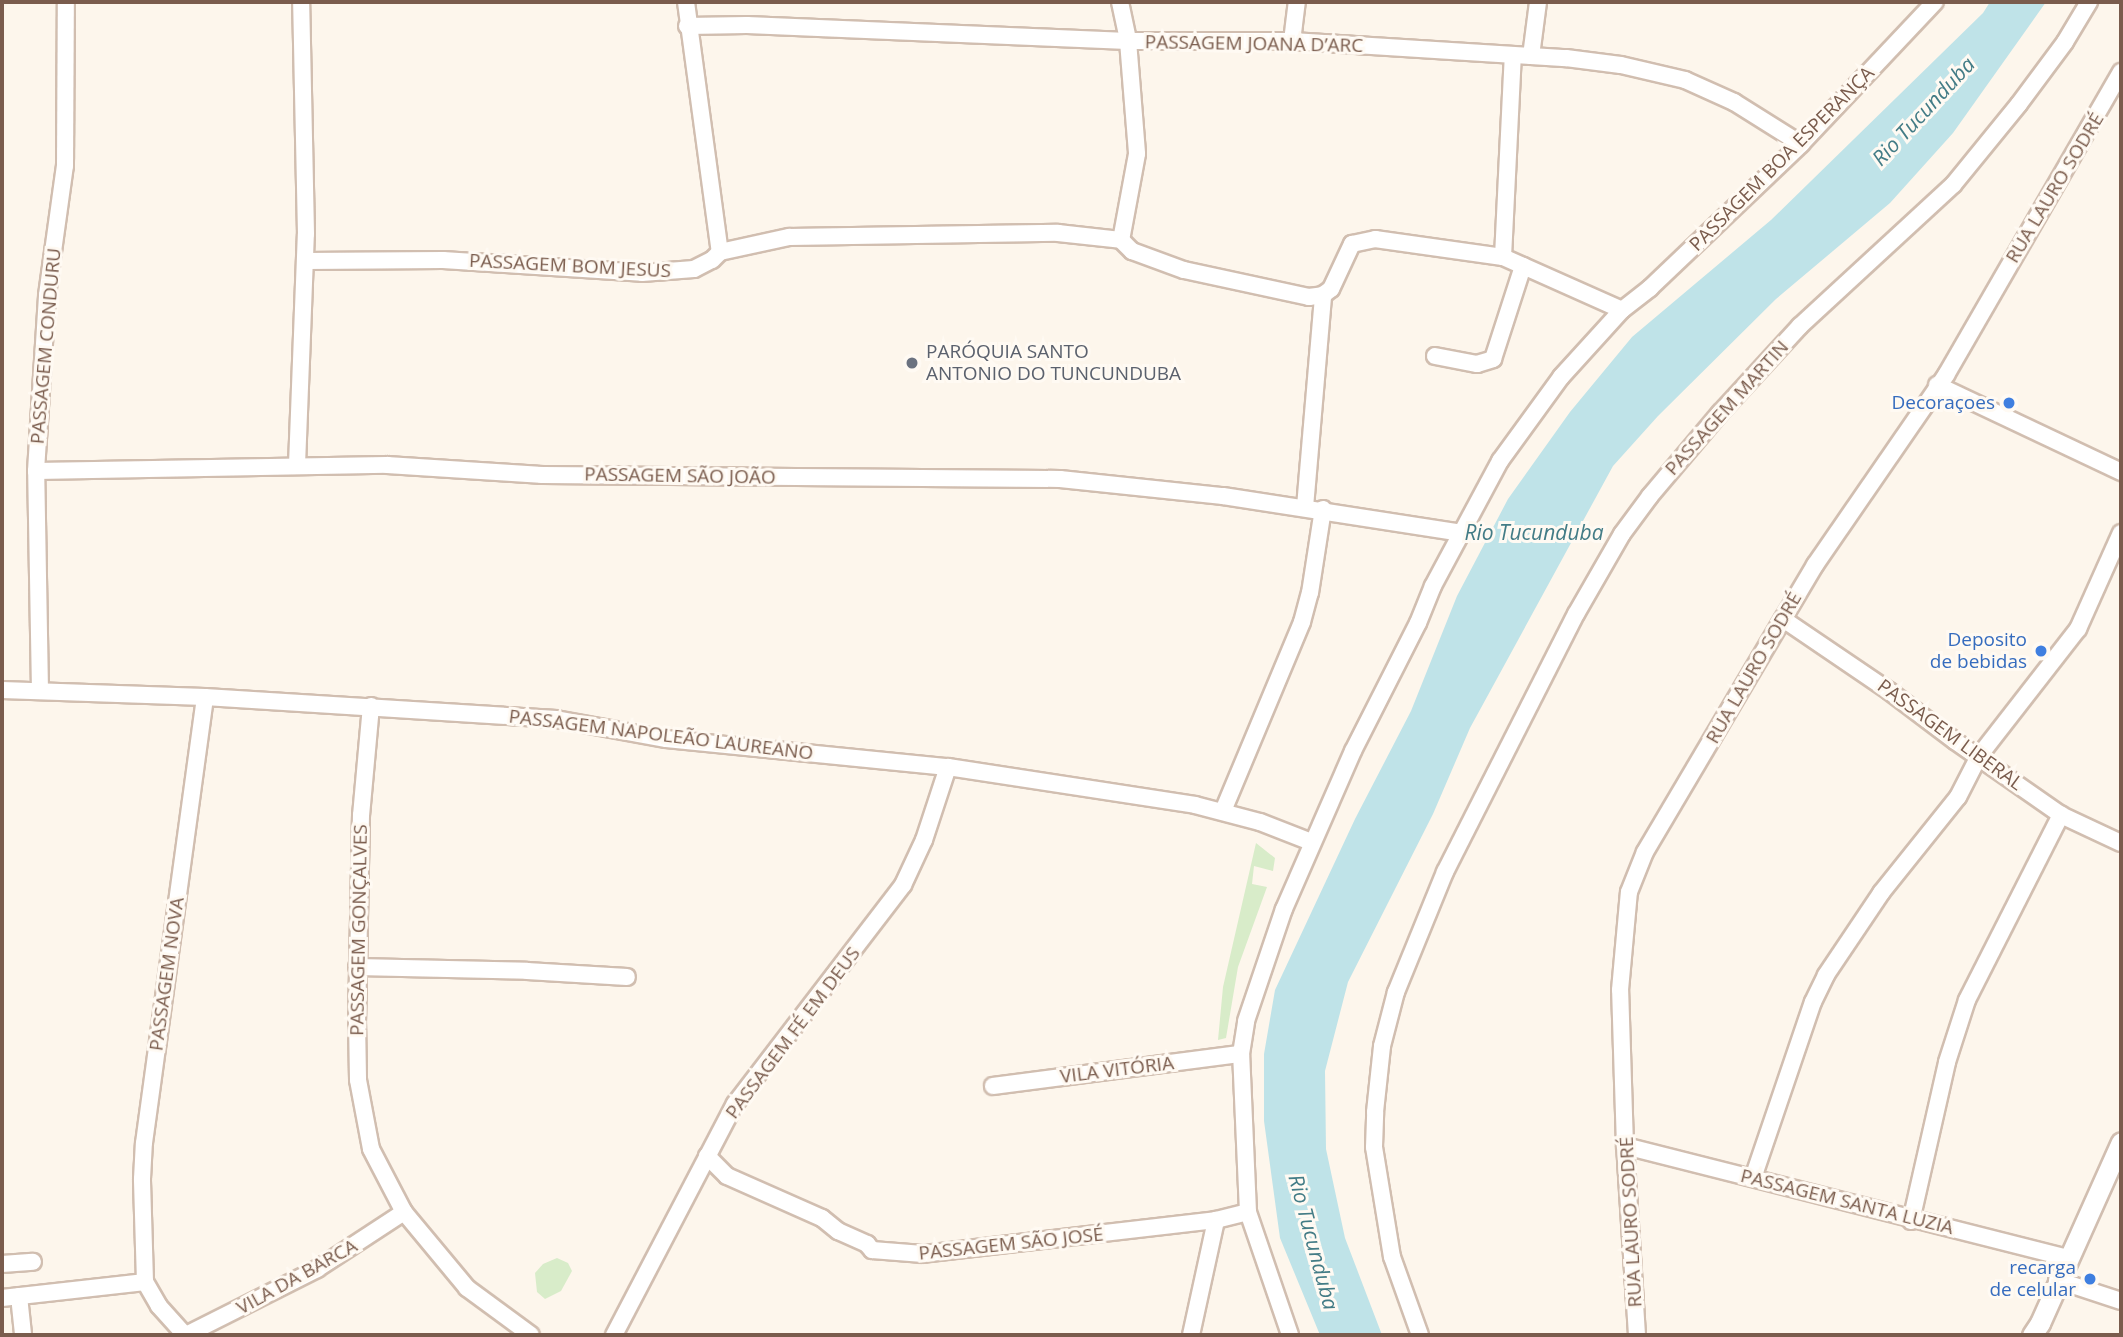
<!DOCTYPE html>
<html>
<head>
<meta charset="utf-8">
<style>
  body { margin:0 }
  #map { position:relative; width:2123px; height:1337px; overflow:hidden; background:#fdf6ec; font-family:"Open Sans",sans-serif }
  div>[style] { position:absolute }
  .green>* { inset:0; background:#d8ecc9 }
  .water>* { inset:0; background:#bfe3e8 }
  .roads { filter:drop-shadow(2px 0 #d1beb0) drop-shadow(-2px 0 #d1beb0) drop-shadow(0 2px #d1beb0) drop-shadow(0 -2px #d1beb0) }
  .minor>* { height:16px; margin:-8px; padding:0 8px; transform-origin:8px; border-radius:8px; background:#fff }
  .tertiary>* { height:19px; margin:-9.5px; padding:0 9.5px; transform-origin:9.5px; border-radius:9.5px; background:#fff }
  .dots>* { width:19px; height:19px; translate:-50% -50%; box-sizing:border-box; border:4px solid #fffaf3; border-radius:50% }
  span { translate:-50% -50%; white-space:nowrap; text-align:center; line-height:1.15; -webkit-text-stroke:6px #fffaf3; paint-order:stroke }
  .street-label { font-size:19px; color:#7a5c4d }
  .worship-label { font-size:19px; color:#5b616d }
  .left { translate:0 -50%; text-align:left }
  .shop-label { font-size:19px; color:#366cbe }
  .right { translate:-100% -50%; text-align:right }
  .water-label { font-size:21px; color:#437c86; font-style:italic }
  .frame { position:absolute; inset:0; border:4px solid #7a5c4d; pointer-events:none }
</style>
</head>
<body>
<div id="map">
  <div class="green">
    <div style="clip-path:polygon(1256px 843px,1275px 858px,1273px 871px,1254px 866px,1252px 884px,1267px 887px,1238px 967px,1226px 1038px,1218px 1040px,1223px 987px)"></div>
    <div style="clip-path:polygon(557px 1258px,568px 1263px,572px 1271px,561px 1291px,545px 1299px,537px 1292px,535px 1273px,543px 1264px)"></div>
  </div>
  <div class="water">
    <div style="clip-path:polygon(1990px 2px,2046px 2px,1953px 133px,1890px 203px,1776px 299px,1658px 416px,1613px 466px,1470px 728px,1433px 814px,1348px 982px,1325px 1071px,1326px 1149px,1345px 1238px,1382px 1335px,1320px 1335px,1280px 1238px,1264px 1121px,1264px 1054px,1275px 990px,1355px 819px,1411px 711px,1457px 596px,1508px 499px,1570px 412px,1632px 337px,1771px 220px,1983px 13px)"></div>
  </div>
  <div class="roads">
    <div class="minor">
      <div style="left:686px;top:2px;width:252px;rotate:82.3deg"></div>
      <div style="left:1120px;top:2px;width:40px;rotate:78deg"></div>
      <div style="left:1128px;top:41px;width:113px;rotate:85.4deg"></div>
      <div style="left:1137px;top:154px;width:87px;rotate:100.5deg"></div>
      <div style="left:687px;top:26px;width:60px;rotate:-1deg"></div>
      <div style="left:747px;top:25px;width:381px;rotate:2.4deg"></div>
      <div style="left:1128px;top:41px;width:164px"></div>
      <div style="left:1292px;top:41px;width:275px;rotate:3.6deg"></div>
      <div style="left:1566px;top:58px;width:55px;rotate:7.3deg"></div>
      <div style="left:1621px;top:65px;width:66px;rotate:13.2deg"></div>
      <div style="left:1685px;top:80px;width:54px;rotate:24.2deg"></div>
      <div style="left:1734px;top:102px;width:79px;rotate:32.1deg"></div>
      <div style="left:1292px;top:41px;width:39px;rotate:-83deg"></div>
      <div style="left:1531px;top:56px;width:54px;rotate:-82.6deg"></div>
      <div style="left:1503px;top:257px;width:201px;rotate:-87.2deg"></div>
      <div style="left:305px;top:261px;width:138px;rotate:-0.4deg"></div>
      <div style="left:443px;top:260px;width:199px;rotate:3.7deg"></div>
      <div style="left:642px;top:273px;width:52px;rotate:-4.4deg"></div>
      <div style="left:694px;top:269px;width:20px;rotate:-27deg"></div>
      <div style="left:712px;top:260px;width:11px;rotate:-45deg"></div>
      <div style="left:720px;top:252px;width:71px;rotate:-12.3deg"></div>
      <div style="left:789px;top:237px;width:269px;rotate:-0.9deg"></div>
      <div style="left:1058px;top:233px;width:63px;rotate:6.3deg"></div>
      <div style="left:1121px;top:240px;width:16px;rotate:45deg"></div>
      <div style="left:1132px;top:251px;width:55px;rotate:20.1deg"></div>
      <div style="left:1184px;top:270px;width:128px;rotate:12.2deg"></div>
      <div style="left:1309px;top:297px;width:14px;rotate:-8deg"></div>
      <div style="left:1323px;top:295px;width:10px;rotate:-37deg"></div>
      <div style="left:1331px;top:289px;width:50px;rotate:-65deg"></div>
      <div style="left:1352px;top:244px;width:24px;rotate:-12deg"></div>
      <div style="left:1375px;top:239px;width:129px;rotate:8deg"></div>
      <div style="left:1503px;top:257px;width:130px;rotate:24deg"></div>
      <div style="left:1435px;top:356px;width:43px;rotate:10.8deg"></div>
      <div style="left:1477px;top:364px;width:17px;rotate:-17deg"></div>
      <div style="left:1493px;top:359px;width:98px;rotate:-72.1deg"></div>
      <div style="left:1937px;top:385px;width:204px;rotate:25.3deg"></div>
      <div style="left:297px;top:465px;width:231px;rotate:-87.8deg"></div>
      <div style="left:306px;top:234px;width:232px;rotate:-91.2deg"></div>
      <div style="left:36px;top:471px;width:351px;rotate:-1deg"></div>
      <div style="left:387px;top:465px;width:156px;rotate:3.7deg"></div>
      <div style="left:543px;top:475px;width:517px;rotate:0.44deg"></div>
      <div style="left:1060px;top:479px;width:164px;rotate:6deg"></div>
      <div style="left:1223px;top:496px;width:242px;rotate:8.8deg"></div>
      <div style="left:1305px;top:507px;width:213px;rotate:-85.1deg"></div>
      <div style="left:1783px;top:619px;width:128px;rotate:34.2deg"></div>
      <div style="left:1889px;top:691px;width:83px;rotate:37.1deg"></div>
      <div style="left:1955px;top:741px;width:129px;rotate:34.9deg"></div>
      <div style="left:2061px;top:815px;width:66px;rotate:25deg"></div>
      <div style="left:2px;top:690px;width:203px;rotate:2deg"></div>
      <div style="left:205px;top:697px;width:352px;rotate:3.6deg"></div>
      <div style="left:556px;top:719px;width:112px;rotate:10.3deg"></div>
      <div style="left:666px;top:739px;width:283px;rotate:5.7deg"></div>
      <div style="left:948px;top:767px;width:250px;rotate:8.7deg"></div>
      <div style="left:1195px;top:805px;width:67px;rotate:14.7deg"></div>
      <div style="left:1260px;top:822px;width:55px;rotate:21.4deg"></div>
      <div style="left:40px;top:691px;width:220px;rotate:-91deg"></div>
      <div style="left:36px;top:471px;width:176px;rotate:-86.4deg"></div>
      <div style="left:47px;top:295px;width:130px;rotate:-82.1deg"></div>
      <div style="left:65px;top:166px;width:164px;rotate:-89.7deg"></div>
      <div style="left:371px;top:706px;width:109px;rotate:95.2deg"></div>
      <div style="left:361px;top:815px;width:206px;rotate:91.1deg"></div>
      <div style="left:357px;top:1021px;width:59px;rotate:89deg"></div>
      <div style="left:358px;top:1080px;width:70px;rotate:79.3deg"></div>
      <div style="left:371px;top:1149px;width:71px;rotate:62.4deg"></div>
      <div style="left:404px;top:1212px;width:99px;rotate:50.3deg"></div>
      <div style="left:467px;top:1288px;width:79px;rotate:36.3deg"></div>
      <div style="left:1223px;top:811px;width:205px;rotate:-67.3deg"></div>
      <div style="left:1302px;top:622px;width:30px;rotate:-75deg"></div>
      <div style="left:1310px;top:593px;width:85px;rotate:-81.2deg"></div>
      <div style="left:357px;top:967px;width:170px;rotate:1.3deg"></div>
      <div style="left:527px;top:971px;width:100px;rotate:3.4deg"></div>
      <div style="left:993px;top:1086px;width:250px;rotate:-7.4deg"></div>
      <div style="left:1625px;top:1146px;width:457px;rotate:14.2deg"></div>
      <div style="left:707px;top:1156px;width:28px;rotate:45deg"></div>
      <div style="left:727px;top:1176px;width:104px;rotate:23.9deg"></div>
      <div style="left:822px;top:1218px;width:21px;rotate:39deg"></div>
      <div style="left:838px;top:1231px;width:32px;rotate:24deg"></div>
      <div style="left:867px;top:1244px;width:8px;rotate:50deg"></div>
      <div style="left:872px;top:1250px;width:51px;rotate:4.5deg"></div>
      <div style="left:923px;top:1254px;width:295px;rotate:-6.6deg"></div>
      <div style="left:1753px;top:1178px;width:186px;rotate:-71.2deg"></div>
      <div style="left:1813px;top:1002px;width:30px;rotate:-64deg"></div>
      <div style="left:1826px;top:975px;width:99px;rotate:-56.1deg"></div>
      <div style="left:1881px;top:893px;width:123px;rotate:-51.3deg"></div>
      <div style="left:1958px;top:797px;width:46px;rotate:-62.9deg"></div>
      <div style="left:1979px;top:756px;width:161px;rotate:-52.1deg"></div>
      <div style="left:2078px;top:629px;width:105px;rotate:-65.9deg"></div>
      <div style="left:1248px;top:1212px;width:130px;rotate:71.1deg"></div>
      <div style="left:1911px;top:1221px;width:163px;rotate:-77.2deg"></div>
      <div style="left:1947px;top:1062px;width:65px;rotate:-72.1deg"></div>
      <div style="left:1967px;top:1000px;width:208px;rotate:-63.1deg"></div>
      <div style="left:2px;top:1264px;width:31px;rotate:-4deg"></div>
      <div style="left:2057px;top:1280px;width:67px;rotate:18.2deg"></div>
      <div style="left:19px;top:1296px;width:39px;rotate:84deg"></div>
      <div style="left:2px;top:1298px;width:144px;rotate:-6.4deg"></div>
      <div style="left:185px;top:1335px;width:39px;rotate:-132deg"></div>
      <div style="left:159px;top:1306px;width:28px;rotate:-120deg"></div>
      <div style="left:145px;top:1282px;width:103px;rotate:-91.7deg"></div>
      <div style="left:142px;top:1179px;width:36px;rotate:-87deg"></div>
      <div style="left:144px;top:1143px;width:450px;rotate:-82.2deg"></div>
      <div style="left:186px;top:1335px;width:147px;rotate:-26.7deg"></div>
      <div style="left:317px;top:1269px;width:104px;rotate:-33.2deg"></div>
      <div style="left:614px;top:1335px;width:261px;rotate:-62.4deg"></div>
      <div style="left:735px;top:1104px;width:276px;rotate:-52.5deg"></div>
      <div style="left:903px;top:885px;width:50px;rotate:-65deg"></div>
      <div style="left:924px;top:840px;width:77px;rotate:-71.8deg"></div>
      <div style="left:1191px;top:1335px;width:118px;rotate:-77.7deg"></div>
      <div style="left:1216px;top:1220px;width:33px;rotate:-14deg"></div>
      <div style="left:1248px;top:1212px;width:158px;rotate:-92.5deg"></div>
      <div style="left:1241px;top:1054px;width:33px;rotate:-81deg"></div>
      <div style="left:1246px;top:1021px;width:118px;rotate:-71.3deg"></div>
      <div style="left:1284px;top:909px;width:172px;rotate:-66.4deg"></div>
      <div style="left:1353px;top:751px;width:144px;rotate:-63.1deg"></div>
      <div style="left:1418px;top:623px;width:40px;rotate:-68deg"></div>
      <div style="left:1433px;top:586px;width:142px;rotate:-61.8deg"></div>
      <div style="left:1500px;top:461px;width:104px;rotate:-54deg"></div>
      <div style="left:1561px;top:377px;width:91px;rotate:-47.7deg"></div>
      <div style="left:1622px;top:310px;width:36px;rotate:-38deg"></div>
      <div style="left:1650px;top:288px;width:209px;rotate:-43.6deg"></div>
      <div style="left:1801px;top:144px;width:195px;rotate:-46.7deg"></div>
      <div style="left:1420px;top:1335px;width:83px;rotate:-109.7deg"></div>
      <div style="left:1392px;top:1257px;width:111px;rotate:-99.3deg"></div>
      <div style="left:1374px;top:1147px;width:35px;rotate:-88deg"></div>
      <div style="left:1375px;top:1112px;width:66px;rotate:-83.9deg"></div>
      <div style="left:1382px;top:1046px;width:56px;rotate:-75.5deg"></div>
      <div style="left:1396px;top:992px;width:130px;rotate:-67.8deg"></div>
      <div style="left:1445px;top:872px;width:289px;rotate:-63.1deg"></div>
      <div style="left:1576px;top:614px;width:92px;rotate:-60.1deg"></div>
      <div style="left:1622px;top:534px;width:47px;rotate:-53.6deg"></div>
      <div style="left:1650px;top:496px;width:109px;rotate:-49.9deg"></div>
      <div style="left:1720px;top:413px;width:118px;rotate:-47.4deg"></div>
      <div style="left:1800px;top:326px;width:208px;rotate:-42.7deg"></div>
      <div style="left:1953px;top:185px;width:104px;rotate:-50.8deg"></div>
      <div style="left:2019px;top:104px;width:77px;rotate:-53.4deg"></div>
      <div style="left:2065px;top:42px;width:47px;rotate:-59deg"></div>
      <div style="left:1637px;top:1335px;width:189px;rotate:-93.6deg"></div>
      <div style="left:1625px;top:1146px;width:156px;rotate:-91.8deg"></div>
      <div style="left:1620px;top:990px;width:98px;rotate:-84.8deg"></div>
      <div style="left:1629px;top:892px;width:43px;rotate:-68.2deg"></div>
      <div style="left:1645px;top:852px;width:271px;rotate:-59.4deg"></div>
      <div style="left:1783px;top:619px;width:63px;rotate:-59.3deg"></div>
      <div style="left:1815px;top:565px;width:231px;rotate:-55.4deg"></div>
      <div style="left:1946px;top:375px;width:350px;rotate:-60deg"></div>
    </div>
    <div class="tertiary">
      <div style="left:2032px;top:1335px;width:14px;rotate:-56deg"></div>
      <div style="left:2040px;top:1323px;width:198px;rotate:-65.9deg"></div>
    </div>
  </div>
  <div class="dots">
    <div style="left:912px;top:363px;background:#6b7280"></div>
    <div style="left:2009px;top:403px;background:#3f7fe0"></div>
    <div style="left:2041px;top:651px;background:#3f7fe0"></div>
    <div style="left:2090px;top:1279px;background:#3f7fe0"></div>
  </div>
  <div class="street-label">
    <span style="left:1254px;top:44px;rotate:1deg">PASSAGEM JOANA D’ARC</span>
    <span style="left:1782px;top:159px;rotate:-45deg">PASSAGEM BOA ESPERANÇA</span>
    <span style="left:2055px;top:188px;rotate:-59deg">RUA LAURO SODRÉ</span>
    <span style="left:570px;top:266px;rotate:3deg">PASSAGEM BOM JESUS</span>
    <span style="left:46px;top:346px;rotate:-85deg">PASSAGEM CONDURU</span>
    <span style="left:1727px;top:408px;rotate:-48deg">PASSAGEM MARTIN</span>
    <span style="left:680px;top:476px;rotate:1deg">PASSAGEM SÃO JOÃO</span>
    <span style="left:1754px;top:668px;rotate:-60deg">RUA LAURO SODRÉ</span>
    <span style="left:661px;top:735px;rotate:7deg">PASSAGEM NAPOLEÃO LAUREANO</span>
    <span style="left:1950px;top:735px;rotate:36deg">PASSAGEM LIBERAL</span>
    <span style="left:359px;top:930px;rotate:-89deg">PASSAGEM GONÇALVES</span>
    <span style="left:167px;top:974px;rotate:-82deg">PASSAGEM NOVA</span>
    <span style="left:793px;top:1033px;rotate:-53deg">PASSAGEM FÉ EM DEUS</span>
    <span style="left:1117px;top:1070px;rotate:-7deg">VILA VITÓRIA</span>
    <span style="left:1847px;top:1202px;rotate:14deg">PASSAGEM SANTA LUZIA</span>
    <span style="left:1631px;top:1222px;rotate:-93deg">RUA LAURO SODRÉ</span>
    <span style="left:1011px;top:1244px;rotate:-6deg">PASSAGEM SÃO JOSÉ</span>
    <span style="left:297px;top:1277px;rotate:-29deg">VILA DA BARCA</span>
  </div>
  <div class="worship-label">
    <span class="left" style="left:926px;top:363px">PARÓQUIA SANTO<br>ANTONIO DO TUNCUNDUBA</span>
  </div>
  <div class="shop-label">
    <span class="right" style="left:1995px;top:403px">Decoraçoes</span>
    <span class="right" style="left:2027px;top:651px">Deposito<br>de bebidas</span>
    <span class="right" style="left:2076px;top:1279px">recarga<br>de celular</span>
  </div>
  <div class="water-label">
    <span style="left:1923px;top:111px;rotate:-47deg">Rio Tucunduba</span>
    <span style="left:1534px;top:532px">Rio Tucunduba</span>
    <span style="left:1314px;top:1242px;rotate:75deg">Rio Tucunduba</span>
  </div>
  <div class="frame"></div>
</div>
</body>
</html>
